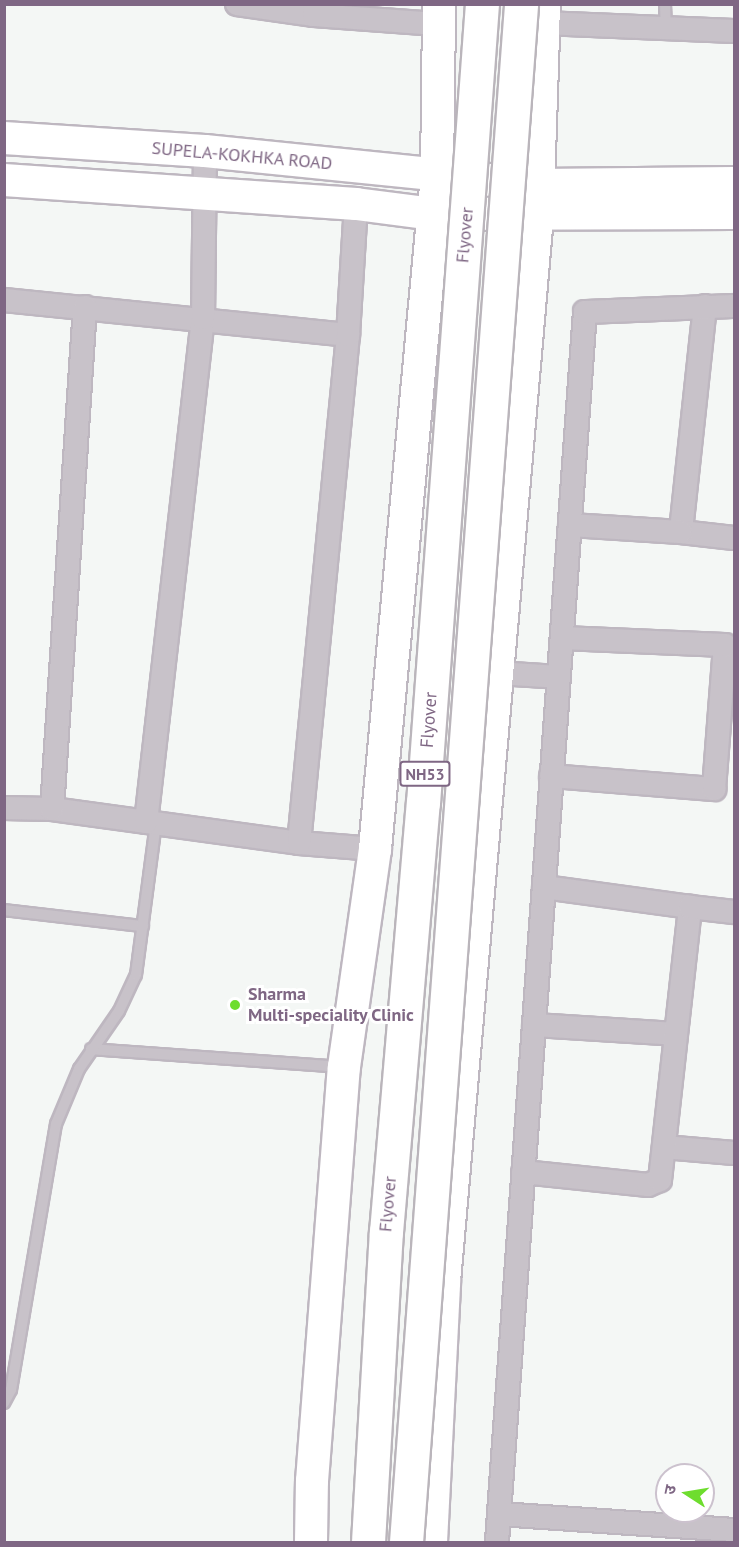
<!DOCTYPE html>
<html>
<head>
<meta charset="utf-8">
<style>
  body { margin:0 }
  #map { position:relative; width:739px; height:1547px; overflow:hidden; background:#f4f7f5; font-family:"PT Sans","Noto Sans Devanagari",sans-serif }
  div>[style] { position:absolute }
  .roads { filter:drop-shadow(2px 0 #beb7c0) drop-shadow(-2px 0 #beb7c0) drop-shadow(0 2px #beb7c0) drop-shadow(0 -2px #beb7c0) }
  .lane>* { height:10px; margin:-5px; padding:0 5px; transform-origin:5px; border-radius:5px; background:#c8c2c9 }
  .street>* { height:22px; margin:-11px; padding:0 11px; transform-origin:11px; border-radius:11px; background:#c8c2c9 }
  .secondary>* { height:32px; margin:-16px; padding:0 16px; transform-origin:16px; border-radius:16px; background:#fff }
  .bridges { filter:drop-shadow(2px 0 #bab5bb) drop-shadow(-2px 0 #bab5bb) drop-shadow(0 2px #bab5bb) drop-shadow(0 -2px #bab5bb) }
  .highway-bridge>* { height:33px; margin:-16.5px; padding:0 16.5px; transform-origin:16.5px; border-radius:16.5px; background:#fff }
  .dots>* { width:16px; height:16px; translate:-50% -50%; box-sizing:border-box; border:3px solid #fff; border-radius:50% }
  span { translate:-50% -50%; white-space:nowrap; text-align:center; line-height:1.15; -webkit-text-stroke:6px #fff; paint-order:stroke }
  .shield-label span { padding:2px 4px; background:#fff; border:2px solid; border-radius:4px; -webkit-text-stroke-width:0 }
  .shield-label { font-size:16px; color:#7f6784; font-weight:700 }
  .street-label { font-size:18px; color:#7f6784 }
  .poi-label { font-size:18px; color:#7f6784; font-weight:700 }
  .left { translate:0 -50%; text-align:left }
  .frame { position:absolute; inset:0; border:6px solid #7f6784; pointer-events:none }
  .north { position:absolute; left:655px; top:1463px; width:60px; height:60px; box-sizing:border-box; background:#fff; border:2px solid #ccc2ce; border-radius:50%; rotate:282deg; font-size:16px; font-weight:700; line-height:24px; text-align:center; color:#7f6784 }
  .north::after { content:''; display:block; margin:auto; width:21px; height:27px; background:#6edd2e; clip-path:polygon(50% 0,100% 100%,50% 72%,0 100%) }
</style>
</head>
<body>
<div id="map">
  <div class="roads">
    <div class="lane">
      <div style="left:665px;top:4px;width:24px;rotate:88deg"></div>
      <div style="left:4px;top:910px;width:140px;rotate:6.6deg"></div>
      <div style="left:91px;top:1049px;width:251px;rotate:4.1deg"></div>
      <div style="left:4px;top:1403px;width:15px;rotate:-62deg"></div>
      <div style="left:11px;top:1390px;width:270px;rotate:-80.4deg"></div>
      <div style="left:56px;top:1124px;width:60px;rotate:-67.3deg"></div>
      <div style="left:79px;top:1069px;width:70px;rotate:-55.4deg"></div>
      <div style="left:119px;top:1011px;width:40px;rotate:-65deg"></div>
      <div style="left:136px;top:975px;width:153px;rotate:-82.5deg"></div>
    </div>
    <div class="street">
      <div style="left:237px;top:4px;width:78px;rotate:8.1deg"></div>
      <div style="left:315px;top:4px;width:11px;rotate:95deg"></div>
      <div style="left:314px;top:15px;width:123px;rotate:4.2deg"></div>
      <div style="left:543px;top:23px;width:191px;rotate:2.4deg"></div>
      <div style="left:4px;top:300px;width:346px;rotate:5.8deg"></div>
      <div style="left:705px;top:306px;width:227px;rotate:96.1deg"></div>
      <div style="left:681px;top:532px;width:53px;rotate:6.5deg"></div>
      <div style="left:570px;top:525px;width:111px;rotate:3.6deg"></div>
      <div style="left:496px;top:673px;width:63px;rotate:3.6deg"></div>
      <div style="left:551px;top:776px;width:164px;rotate:4.6deg"></div>
      <div style="left:714px;top:789px;width:144px;rotate:-85.6deg"></div>
      <div style="left:725px;top:645px;width:163px;rotate:-177.5deg"></div>
      <div style="left:4px;top:808px;width:48px;rotate:1.2deg"></div>
      <div style="left:52px;top:809px;width:249px;rotate:7.8deg"></div>
      <div style="left:299px;top:843px;width:76px;rotate:4.5deg"></div>
      <div style="left:52px;top:809px;width:503px;rotate:-86.24deg"></div>
      <div style="left:146px;top:822px;width:507px;rotate:-83.55deg"></div>
      <div style="left:203px;top:318px;width:167px;rotate:-89.3deg"></div>
      <div style="left:299px;top:843px;width:510px;rotate:-84.49deg"></div>
      <div style="left:348px;top:335px;width:131px;rotate:-86.5deg"></div>
      <div style="left:544px;top:887px;width:147px;rotate:7.8deg"></div>
      <div style="left:534px;top:1025px;width:142px;rotate:3.6deg"></div>
      <div style="left:664px;top:1147px;width:70px;rotate:4.9deg"></div>
      <div style="left:523px;top:1172px;width:126px;rotate:5.9deg"></div>
      <div style="left:648px;top:1185px;width:13px;rotate:-23deg"></div>
      <div style="left:660px;top:1180px;width:275px;rotate:-83.7deg"></div>
      <div style="left:690px;top:907px;width:44px;rotate:6.5deg"></div>
      <div style="left:499px;top:1514px;width:236px;rotate:3.9deg"></div>
      <div style="left:497px;top:1542px;width:1233px;rotate:-85.91deg"></div>
      <div style="left:585px;top:312px;width:149px;rotate:-2.3deg"></div>
    </div>
    <div class="secondary">
      <div style="left:4px;top:138px;width:201px;rotate:3.7deg"></div>
      <div style="left:205px;top:151px;width:335px;rotate:5.8deg"></div>
      <div style="left:538px;top:185px;width:196px;rotate:-0.6deg"></div>
      <div style="left:4px;top:180px;width:353px;rotate:3.9deg"></div>
      <div style="left:356px;top:204px;width:79px;rotate:7.3deg"></div>
      <div style="left:434px;top:214px;width:300px;rotate:-0.2deg"></div>
      <div style="left:311px;top:1542px;width:61px;rotate:-89.1deg"></div>
      <div style="left:312px;top:1481px;width:415px;rotate:-85.6deg"></div>
      <div style="left:344px;top:1067px;width:220px;rotate:-81.9deg"></div>
      <div style="left:375px;top:849px;width:677px;rotate:-84.74deg"></div>
      <div style="left:437px;top:175px;width:171px;rotate:-89.3deg"></div>
      <div style="left:431px;top:1542px;width:261px;rotate:-87.1deg"></div>
      <div style="left:444px;top:1281px;width:1069px;rotate:-85.01deg"></div>
      <div style="left:537px;top:216px;width:212px;rotate:-88.1deg"></div>
    </div>
  </div>
  <div class="bridges">
    <div class="highway-bridge">
      <div style="left:368px;top:1542px;width:311px;rotate:-86.7deg"></div>
      <div style="left:386px;top:1232px;width:431px;rotate:-85.1deg"></div>
      <div style="left:423px;top:803px;width:801px;rotate:-85.78deg"></div>
      <div style="left:406px;top:1542px;width:1542px;rotate:-85.72deg"></div>
    </div>
  </div>
  <div class="dots">
    <div style="left:235px;top:1005px;background:#6edd2e"></div>
  </div>
  <div class="shield-label">
    <span style="left:425px;top:774px">NH53</span>
  </div>
  <div class="street-label">
    <span style="left:242px;top:156px;rotate:5deg">SUPELA-KOKHKA ROAD</span>
    <span style="left:465px;top:235px;rotate:-85deg">Flyover</span>
    <span style="left:429px;top:720px;rotate:-86deg">Flyover</span>
    <span style="left:388px;top:1204px;rotate:-85deg">Flyover</span>
  </div>
  <div class="poi-label">
    <span class="left" style="left:248px;top:1005px">Sharma<br>Multi-speciality Clinic</span>
  </div>
  <div class="frame"></div>
  <div class="north">उ</div>
</div>
</body>
</html>
